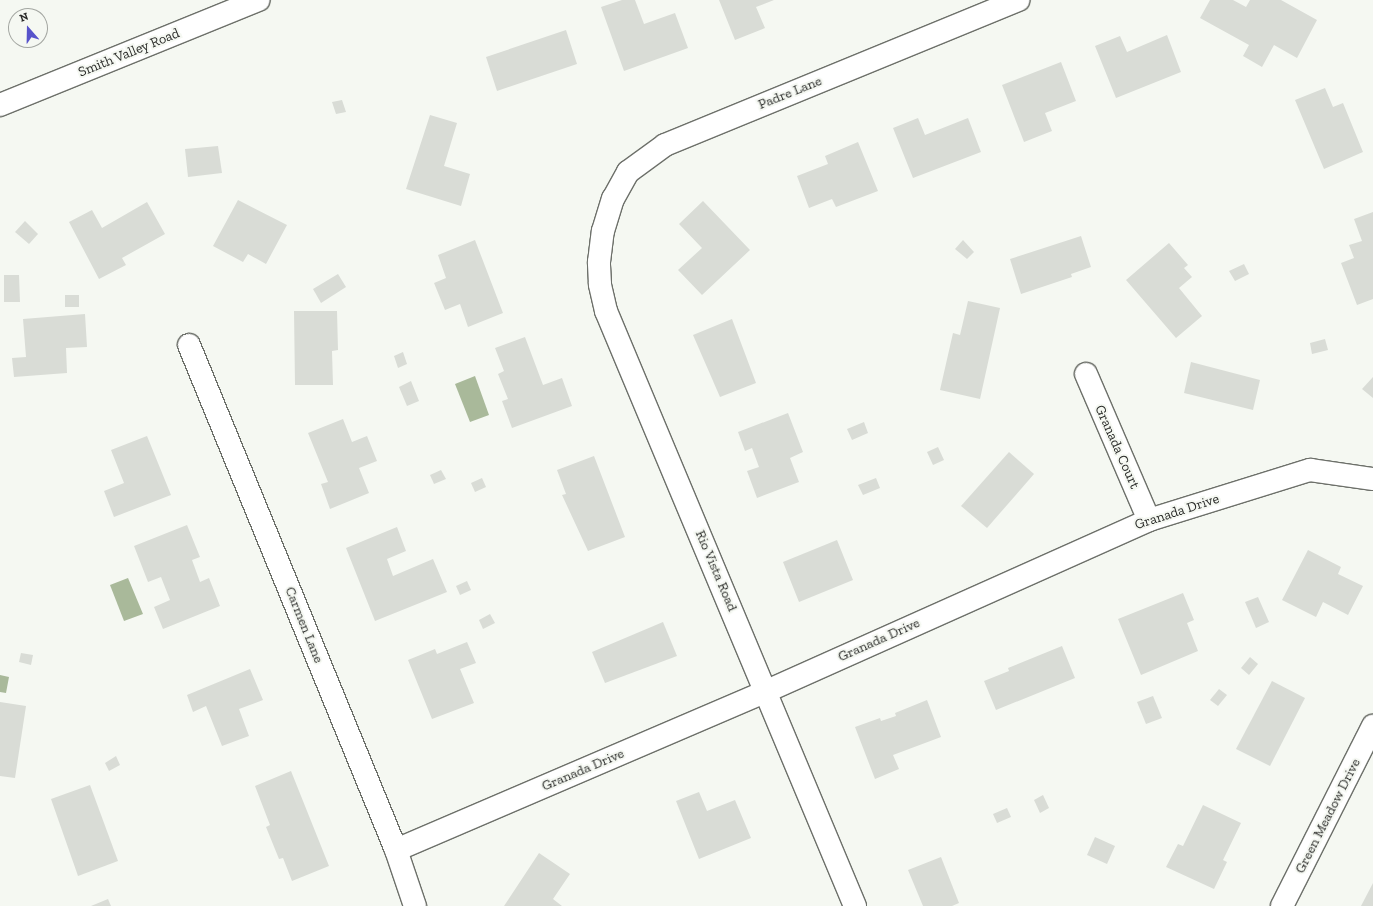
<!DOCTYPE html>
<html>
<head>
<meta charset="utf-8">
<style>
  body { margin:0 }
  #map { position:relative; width:1373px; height:906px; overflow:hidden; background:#f5f8f2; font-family:"Zilla Slab",serif }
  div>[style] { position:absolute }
  .water>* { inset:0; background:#a9b99a }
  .building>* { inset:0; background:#d9dcd6 }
  .roads { filter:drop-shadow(1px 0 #6d706a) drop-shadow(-1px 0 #6d706a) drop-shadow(0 1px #6d706a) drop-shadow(0 -1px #6d706a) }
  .minor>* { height:22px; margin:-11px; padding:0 11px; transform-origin:11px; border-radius:11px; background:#fff }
  .major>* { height:22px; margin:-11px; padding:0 11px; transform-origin:11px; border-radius:11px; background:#fff }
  span { translate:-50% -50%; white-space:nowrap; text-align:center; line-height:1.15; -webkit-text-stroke:4px #f5f8f2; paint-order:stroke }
  .street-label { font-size:14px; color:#292a28 }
  .north { position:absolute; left:8px; top:8px; width:40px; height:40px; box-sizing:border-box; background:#f5f8f2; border:1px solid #a3a6a1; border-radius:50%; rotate:340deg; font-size:11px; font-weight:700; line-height:16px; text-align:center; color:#292a28 }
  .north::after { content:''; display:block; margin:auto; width:14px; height:18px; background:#5753cb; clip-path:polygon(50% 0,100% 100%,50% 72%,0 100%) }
</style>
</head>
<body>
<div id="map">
  <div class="water">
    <div style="clip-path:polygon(475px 376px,489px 415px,470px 422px,455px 384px)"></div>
    <div style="clip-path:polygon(128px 578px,143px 614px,124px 621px,110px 585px)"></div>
    <div style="clip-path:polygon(0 675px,9px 677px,6px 693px,0 692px)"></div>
  </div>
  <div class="building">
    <div style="clip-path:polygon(622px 0,635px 0,644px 24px,675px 13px,688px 48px,624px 71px,601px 7px)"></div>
    <div style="clip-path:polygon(719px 0,774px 0,756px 7px,765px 28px,735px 40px)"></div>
    <div style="clip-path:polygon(1210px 0,1233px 0,1246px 7px,1250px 0,1281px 0,1317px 20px,1297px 58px,1274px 45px,1262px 67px,1243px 56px,1249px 45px,1200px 18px)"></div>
    <div style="clip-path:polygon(566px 30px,577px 64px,497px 91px,486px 57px)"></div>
    <div style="clip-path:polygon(1167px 35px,1181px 72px,1116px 98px,1095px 46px,1120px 36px,1127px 52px)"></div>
    <div style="clip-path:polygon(1061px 62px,1076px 101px,1045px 113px,1052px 131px,1024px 142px,1002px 85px)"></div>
    <div style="clip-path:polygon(1325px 88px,1333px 107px,1343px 103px,1363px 152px,1324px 169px,1295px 100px)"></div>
    <div style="clip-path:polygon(342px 100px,346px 112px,336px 114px,332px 102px)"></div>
    <div style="clip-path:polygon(430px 115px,457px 123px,444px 166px,470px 174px,461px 206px,406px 189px)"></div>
    <div style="clip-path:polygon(918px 118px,925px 135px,968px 118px,981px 152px,913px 178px,893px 128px)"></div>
    <div style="clip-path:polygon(858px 142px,878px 191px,836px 207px,832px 199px,809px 208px,797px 176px,828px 164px,825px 156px)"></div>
    <div style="clip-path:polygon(218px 146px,222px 173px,188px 177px,185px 149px)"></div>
    <div style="clip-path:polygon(238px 200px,287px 225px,266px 264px,248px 254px,243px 262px,213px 246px)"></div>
    <div style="clip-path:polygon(703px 201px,750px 250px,702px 295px,678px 270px,702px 248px,679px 224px)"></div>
    <div style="clip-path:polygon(147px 202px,165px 234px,122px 258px,126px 265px,99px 279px,69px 222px,92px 210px,102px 228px)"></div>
    <div style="clip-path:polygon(1373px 212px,1373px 299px,1357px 305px,1341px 263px,1354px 258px,1349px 245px,1362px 241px,1354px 219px)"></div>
    <div style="clip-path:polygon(25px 221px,38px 234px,29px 244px,15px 232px)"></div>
    <div style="clip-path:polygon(1081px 236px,1091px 267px,1071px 274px,1072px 277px,1021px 294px,1010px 259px)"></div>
    <div style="clip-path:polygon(475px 240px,503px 313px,468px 327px,460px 304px,445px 310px,434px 283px,446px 278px,438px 255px)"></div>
    <div style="clip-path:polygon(963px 240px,974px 252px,967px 259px,955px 249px)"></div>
    <div style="clip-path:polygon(1169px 243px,1188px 265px,1184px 268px,1192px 277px,1179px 288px,1202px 316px,1176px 338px,1126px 280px)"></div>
    <div style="clip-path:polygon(1244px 264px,1249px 274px,1235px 281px,1229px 271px)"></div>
    <div style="clip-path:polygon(338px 274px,346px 287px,321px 303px,313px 289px)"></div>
    <div style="clip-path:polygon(4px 275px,19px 275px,20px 302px,4px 302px)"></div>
    <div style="clip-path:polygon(65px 295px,79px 295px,79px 307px,65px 307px)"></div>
    <div style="clip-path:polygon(968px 301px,1000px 308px,980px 399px,940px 390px,953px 333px,960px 335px)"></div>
    <div style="clip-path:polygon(294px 311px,337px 311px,338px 350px,332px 351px,333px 385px,295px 385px)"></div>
    <div style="clip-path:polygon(85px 314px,87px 347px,66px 348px,67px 373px,14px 377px,12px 358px,26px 357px,23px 319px)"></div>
    <div style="clip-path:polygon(732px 319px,756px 383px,720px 397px,693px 335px)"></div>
    <div style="clip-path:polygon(525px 337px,543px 385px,562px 378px,572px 406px,512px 428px,502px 401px,508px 399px,498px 374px,504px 371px,495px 348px)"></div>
    <div style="clip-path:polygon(1325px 339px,1328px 350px,1312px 354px,1310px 343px)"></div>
    <div style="clip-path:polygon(403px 352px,407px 364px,398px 368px,394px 356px)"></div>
    <div style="clip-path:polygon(1191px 362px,1260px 380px,1253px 410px,1184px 393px)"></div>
    <div style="clip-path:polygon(1373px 377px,1373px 398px,1362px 389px)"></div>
    <div style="clip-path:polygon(411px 381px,419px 401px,407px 406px,399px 387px)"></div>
    <div style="clip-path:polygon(788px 413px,803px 452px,790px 458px,799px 482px,757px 498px,747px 471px,759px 467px,752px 448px,745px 451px,738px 432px)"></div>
    <div style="clip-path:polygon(343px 419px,352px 442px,367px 436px,377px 461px,359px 468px,369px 493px,330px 509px,321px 484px,328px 482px,308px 433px)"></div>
    <div style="clip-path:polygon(864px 422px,868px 433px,852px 440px,847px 429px)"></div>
    <div style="clip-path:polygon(147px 436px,171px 495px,114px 517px,104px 491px,124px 483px,111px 450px)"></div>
    <div style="clip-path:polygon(938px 447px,944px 460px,933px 465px,927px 452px)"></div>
    <div style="clip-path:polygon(1009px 452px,1034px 474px,987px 528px,961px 506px)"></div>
    <div style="clip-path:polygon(594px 456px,625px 537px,588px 551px,562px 495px,566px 494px,557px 470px)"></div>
    <div style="clip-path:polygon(441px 470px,446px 479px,434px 484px,430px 475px)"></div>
    <div style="clip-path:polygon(482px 478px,486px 487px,475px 492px,471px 483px)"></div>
    <div style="clip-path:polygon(876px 478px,880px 488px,863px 495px,858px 485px)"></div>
    <div style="clip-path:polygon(187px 525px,200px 557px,192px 560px,200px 582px,209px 578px,220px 606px,163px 629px,154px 607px,170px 600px,161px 577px,148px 582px,134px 546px)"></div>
    <div style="clip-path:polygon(397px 527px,406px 551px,387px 559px,393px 576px,433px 559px,447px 592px,375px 621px,346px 548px)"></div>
    <div style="clip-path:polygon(837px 540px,853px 580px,799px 602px,783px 562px)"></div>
    <div style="clip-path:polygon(1308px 550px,1341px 567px,1338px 574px,1363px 586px,1348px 615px,1323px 602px,1316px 617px,1282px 600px)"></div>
    <div style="clip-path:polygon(467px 581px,471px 590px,460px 595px,456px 586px)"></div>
    <div style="clip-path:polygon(1183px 593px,1194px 620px,1187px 623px,1198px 651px,1141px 675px,1118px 619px)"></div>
    <div style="clip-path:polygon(1258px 597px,1269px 622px,1256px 628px,1245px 602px)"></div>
    <div style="clip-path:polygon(490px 614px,495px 623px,483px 629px,479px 620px)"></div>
    <div style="clip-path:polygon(663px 622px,677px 656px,605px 683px,592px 652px)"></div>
    <div style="clip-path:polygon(467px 642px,476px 663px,460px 669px,474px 703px,432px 719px,408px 660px,435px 649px,437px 654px)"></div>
    <div style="clip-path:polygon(1062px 646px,1075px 678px,996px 710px,984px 681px,1009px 671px,1008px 668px)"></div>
    <div style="clip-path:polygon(21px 653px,33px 655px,31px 665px,19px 662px)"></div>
    <div style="clip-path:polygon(1250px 657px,1258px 664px,1249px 675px,1241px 668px)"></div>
    <div style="clip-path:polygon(250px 669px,263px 700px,239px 709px,249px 736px,222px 746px,206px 706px,193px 712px,187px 695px)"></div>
    <div style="clip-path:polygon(1272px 681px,1305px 698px,1270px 766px,1236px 749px)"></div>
    <div style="clip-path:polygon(1219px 689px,1227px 695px,1218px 706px,1210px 700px)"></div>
    <div style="clip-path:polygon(1153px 696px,1162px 718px,1146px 724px,1137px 702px)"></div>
    <div style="clip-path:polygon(927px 700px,941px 737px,893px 755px,899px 769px,875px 779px,855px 727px,880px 718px,881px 721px,896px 716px,895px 713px)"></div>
    <div style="clip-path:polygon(0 702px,26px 706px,15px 778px,0 776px)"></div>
    <div style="clip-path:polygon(116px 756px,120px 765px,109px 771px,105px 763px)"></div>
    <div style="clip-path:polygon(291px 771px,329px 866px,292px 881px,283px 858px,279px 859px,266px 827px,270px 825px,255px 786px)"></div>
    <div style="clip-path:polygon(90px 785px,118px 861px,78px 876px,51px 799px)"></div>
    <div style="clip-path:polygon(699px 792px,707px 811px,735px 800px,751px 838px,699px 859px,676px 801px)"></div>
    <div style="clip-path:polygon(1043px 795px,1049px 808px,1040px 813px,1034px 800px)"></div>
    <div style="clip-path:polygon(1203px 805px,1241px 823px,1223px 860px,1227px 862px,1214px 889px,1166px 867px,1178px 844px,1183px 846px)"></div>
    <div style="clip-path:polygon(1007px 808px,1011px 817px,997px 823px,993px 814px)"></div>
    <div style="clip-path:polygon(1095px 837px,1115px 846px,1107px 864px,1087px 855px)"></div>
    <div style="clip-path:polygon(539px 853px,570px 874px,553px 899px,562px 906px,504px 906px)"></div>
    <div style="clip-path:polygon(941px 857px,959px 903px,952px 906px,923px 906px,908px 870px)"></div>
    <div style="clip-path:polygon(1373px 883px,1373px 906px,1361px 906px)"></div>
    <div style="clip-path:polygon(108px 899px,111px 906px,91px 906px)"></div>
  </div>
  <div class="roads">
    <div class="minor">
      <div style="left:189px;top:345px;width:546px;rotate:67.71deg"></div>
      <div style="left:396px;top:850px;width:59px;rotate:71.3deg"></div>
      <div style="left:1086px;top:374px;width:159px;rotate:66.7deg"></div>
      <div style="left:396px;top:850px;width:404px;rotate:-23.2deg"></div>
      <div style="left:767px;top:691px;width:419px;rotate:-24.1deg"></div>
      <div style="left:1149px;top:520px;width:169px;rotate:-17.3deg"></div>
      <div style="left:1310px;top:470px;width:64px;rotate:8.1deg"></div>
      <div style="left:855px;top:906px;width:645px;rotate:-112.71deg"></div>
      <div style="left:606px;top:311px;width:28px;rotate:-103deg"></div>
      <div style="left:600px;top:284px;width:22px;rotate:-93deg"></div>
      <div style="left:599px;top:262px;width:31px;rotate:-83deg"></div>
      <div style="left:603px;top:231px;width:34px;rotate:-73deg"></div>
      <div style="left:613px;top:199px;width:31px;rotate:-61deg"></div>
      <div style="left:628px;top:172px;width:46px;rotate:-36.1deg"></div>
      <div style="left:665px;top:145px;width:382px;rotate:-22.3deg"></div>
      <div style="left:1282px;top:906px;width:202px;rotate:-63.2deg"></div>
    </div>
    <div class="major">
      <div style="left:0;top:105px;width:279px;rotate:-22.1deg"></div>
    </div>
  </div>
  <div class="street-label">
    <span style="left:129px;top:53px;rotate:-22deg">Smith Valley Road</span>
    <span style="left:790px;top:93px;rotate:-22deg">Padre Lane</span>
    <span style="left:1117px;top:447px;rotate:66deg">Granada Court</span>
    <span style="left:1177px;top:512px;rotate:-18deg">Granada Drive</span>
    <span style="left:716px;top:571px;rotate:67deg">Rio Vista Road</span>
    <span style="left:304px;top:625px;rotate:68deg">Carmen Lane</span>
    <span style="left:879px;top:640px;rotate:-24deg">Granada Drive</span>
    <span style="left:583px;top:770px;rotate:-23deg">Granada Drive</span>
    <span style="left:1328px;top:816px;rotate:-63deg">Green Meadow Drive</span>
  </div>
  <div class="north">N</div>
</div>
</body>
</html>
